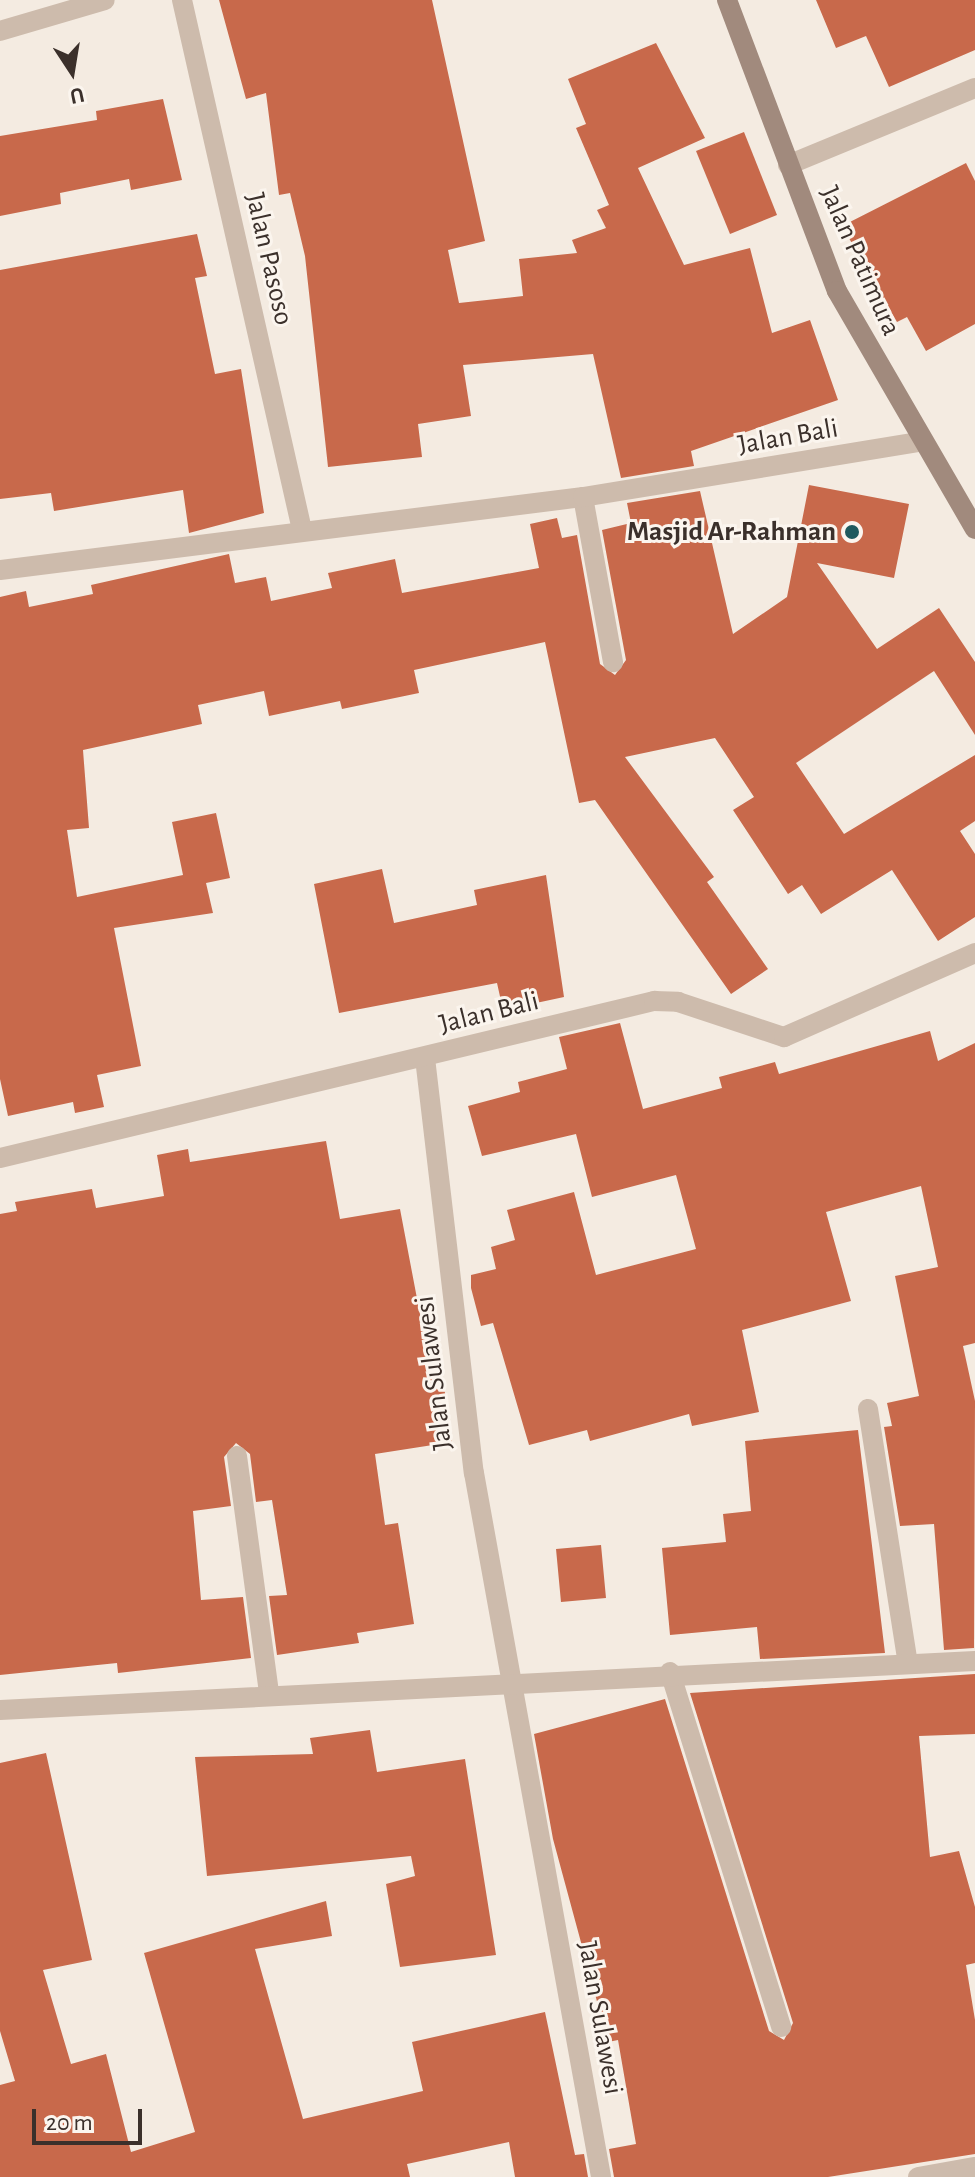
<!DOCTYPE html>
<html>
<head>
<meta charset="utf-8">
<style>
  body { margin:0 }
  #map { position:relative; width:975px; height:2177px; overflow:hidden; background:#f4ebe1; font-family:"Alegreya Sans",sans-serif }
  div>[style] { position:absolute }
  .building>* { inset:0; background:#c8694b }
  .service>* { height:20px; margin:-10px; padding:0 10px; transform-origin:10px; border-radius:10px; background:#cdbbac }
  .minor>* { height:20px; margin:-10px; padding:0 10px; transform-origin:10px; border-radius:10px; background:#cdbbac }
  .secondary>* { height:20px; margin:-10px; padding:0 10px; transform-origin:10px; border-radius:10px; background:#a18a7d }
  .dots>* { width:22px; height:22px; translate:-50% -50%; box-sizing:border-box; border:4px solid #fbf5ee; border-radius:50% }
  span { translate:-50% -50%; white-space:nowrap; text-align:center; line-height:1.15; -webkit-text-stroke:6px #fbf5ee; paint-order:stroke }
  .street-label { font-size:28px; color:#3b302b }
  .poi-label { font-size:28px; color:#3b302b; font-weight:700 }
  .right { translate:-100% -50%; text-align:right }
  .north { position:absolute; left:32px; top:32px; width:80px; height:80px; -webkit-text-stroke:6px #fbf5ee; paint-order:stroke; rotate:168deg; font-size:22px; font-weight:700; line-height:32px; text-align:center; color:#3b302b }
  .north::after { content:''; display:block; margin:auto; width:28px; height:36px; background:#3b302b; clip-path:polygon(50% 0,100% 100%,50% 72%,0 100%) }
  .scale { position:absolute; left:32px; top:2109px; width:110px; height:36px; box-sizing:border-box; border:4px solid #3b302b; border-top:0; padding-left:10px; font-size:24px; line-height:28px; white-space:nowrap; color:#3b302b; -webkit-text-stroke:6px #fbf5ee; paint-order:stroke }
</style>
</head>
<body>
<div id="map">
  <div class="building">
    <div style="clip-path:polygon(219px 0,432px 0,485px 241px,448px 250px,459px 303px,523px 296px,519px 259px,577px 253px,572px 240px,606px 228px,597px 210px,609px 205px,576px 128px,586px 124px,568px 79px,656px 43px,705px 138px,638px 168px,684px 265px,750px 248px,772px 333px,810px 320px,838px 400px,691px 451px,694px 466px,621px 478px,593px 354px,463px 365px,471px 416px,418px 424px,422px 457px,328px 467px,305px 256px,290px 193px,279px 195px,266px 93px,246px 99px)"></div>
    <div style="clip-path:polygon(816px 0,975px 0,975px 50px,889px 87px,866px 36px,836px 48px)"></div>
    <div style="clip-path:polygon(163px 99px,182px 180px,131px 190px,129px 179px,60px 193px,61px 204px,0 216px,0 136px,97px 120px,96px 111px)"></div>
    <div style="clip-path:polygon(744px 132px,777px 215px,730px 234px,696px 151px)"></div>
    <div style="clip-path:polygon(966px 163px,975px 181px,975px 324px,926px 351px,907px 317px,897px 322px,842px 226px)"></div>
    <div style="clip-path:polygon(197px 234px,207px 276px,195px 278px,215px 374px,241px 369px,264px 513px,189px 533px,183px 490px,54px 511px,51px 493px,0 499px,0 270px)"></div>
    <div style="clip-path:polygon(809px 485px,909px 504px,894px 578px,817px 563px,877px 649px,939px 608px,975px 662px,975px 735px,934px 671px,796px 763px,844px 834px,975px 755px,975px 821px,960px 831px,975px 854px,975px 917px,938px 941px,892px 870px,821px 914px,802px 885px,788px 894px,733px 810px,754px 797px,715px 738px,625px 757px,714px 877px,707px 882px,768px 969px,731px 994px,595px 800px,579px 803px,545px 642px,414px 670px,419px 693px,342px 709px,340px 701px,269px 716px,264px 691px,198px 705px,202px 724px,83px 750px,89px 828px,67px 830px,77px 897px,183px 875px,172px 822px,216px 813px,230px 878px,206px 883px,213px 913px,114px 928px,141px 1066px,97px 1075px,104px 1107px,75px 1113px,73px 1102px,8px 1116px,0 1079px,0 597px,26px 591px,29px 607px,93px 594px,91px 585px,229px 554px,235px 583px,266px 577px,271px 601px,332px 588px,328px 573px,395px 559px,402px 593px,539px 568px,530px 524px,557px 518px,562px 538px,577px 535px,600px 664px,615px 675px,626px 660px,602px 530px,631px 523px,627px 503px,700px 491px,733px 634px,787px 597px)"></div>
    <div style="clip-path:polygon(382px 869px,394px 923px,477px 905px,474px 890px,546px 875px,564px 997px,503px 1010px,497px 983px,339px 1013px,314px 884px)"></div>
    <div style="clip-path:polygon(620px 1023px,643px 1109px,722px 1088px,719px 1077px,775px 1062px,779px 1074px,930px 1031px,938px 1061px,975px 1043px,975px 1343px,963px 1346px,975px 1401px,974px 1648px,944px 1650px,934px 1524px,900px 1526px,884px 1427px,892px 1426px,887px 1403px,919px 1396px,895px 1276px,938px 1267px,921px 1186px,826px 1212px,851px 1301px,742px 1330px,759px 1412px,692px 1426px,689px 1414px,590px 1441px,587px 1430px,529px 1445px,493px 1323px,481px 1326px,471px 1288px,471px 1275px,496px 1269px,491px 1247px,515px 1240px,507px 1210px,574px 1192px,596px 1275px,696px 1249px,676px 1175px,592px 1197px,576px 1134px,482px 1156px,468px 1106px,520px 1092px,518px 1082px,567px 1069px,559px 1037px)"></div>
    <div style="clip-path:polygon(326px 1141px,340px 1219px,400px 1209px,434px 1388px,444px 1386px,452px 1442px,375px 1454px,385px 1525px,398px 1523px,414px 1624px,357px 1633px,359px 1643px,277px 1655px,269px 1596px,287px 1595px,272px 1500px,256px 1502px,250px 1454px,236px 1443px,224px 1457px,231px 1506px,193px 1511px,201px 1600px,243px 1597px,251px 1658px,118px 1673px,117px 1663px,0 1675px,0 1214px,17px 1211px,15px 1202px,92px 1189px,96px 1208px,164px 1196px,157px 1155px,188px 1149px,190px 1162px)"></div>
    <div style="clip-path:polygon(858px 1430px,885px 1653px,760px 1659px,757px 1627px,670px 1635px,662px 1548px,726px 1542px,723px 1514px,751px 1511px,745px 1441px)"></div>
    <div style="clip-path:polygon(601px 1545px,606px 1598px,561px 1602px,556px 1549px)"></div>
    <div style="clip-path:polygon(975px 1674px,975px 1734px,919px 1736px,930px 1857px,959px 1851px,975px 1907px,975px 1963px,966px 1965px,975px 2020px,975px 2154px,828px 2177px,614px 2177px,609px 2149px,636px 2144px,618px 2040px,608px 2042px,553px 1839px,534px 1734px,665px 1699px,769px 2031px,784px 2040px,793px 2023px,690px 1693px)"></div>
    <div style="clip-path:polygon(370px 1730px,377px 1772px,465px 1759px,496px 1955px,400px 1967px,386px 1884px,415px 1876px,411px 1856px,207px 1876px,195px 1757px,313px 1754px,310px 1738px)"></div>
    <div style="clip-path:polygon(46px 1753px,92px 1960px,43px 1970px,71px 2064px,106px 2054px,131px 2152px,195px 2132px,144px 1953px,326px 1901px,332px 1936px,255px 1949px,303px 2119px,423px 2091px,412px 2042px,545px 2012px,575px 2155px,584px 2154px,588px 2177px,515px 2177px,509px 2142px,407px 2164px,410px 2177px,0 2177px,0 2085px,15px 2081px,0 2031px,0 1763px)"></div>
  </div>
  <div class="service">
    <div style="left:788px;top:165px;width:202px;rotate:-22.4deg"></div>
  </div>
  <div class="minor">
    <div style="left:182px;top:0;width:543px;rotate:77.24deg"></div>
    <div style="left:0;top:31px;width:109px;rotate:-16.4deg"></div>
    <div style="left:583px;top:497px;width:168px;rotate:79.7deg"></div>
    <div style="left:0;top:570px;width:588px;rotate:-7.14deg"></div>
    <div style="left:583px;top:497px;width:339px;rotate:-9.3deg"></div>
    <div style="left:425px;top:1058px;width:418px;rotate:83.3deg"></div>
    <div style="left:474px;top:1473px;width:715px;rotate:79.77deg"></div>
    <div style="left:0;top:1158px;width:673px;rotate:-13.5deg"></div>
    <div style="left:654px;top:1001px;width:24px;rotate:2deg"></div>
    <div style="left:678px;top:1002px;width:112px;rotate:18.3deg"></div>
    <div style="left:784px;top:1037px;width:209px;rotate:-23.7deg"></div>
    <div style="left:868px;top:1409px;width:258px;rotate:81.1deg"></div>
    <div style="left:237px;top:1456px;width:238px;rotate:82.3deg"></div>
    <div style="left:670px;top:1672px;width:372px;rotate:72.6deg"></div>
    <div style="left:0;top:1710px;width:976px;rotate:-2.88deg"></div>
    <div style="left:918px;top:2177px;width:58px;rotate:-10deg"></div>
  </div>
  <div class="secondary">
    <div style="left:727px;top:0;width:311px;rotate:69.3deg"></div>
    <div style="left:837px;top:291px;width:275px;rotate:59.9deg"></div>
  </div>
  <div class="dots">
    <div style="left:852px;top:532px;background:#1f5a5e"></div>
  </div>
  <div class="street-label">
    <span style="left:269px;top:259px;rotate:77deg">Jalan Pasoso</span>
    <span style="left:860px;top:261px;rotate:66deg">Jalan Patimura</span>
    <span style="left:788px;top:437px;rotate:-10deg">Jalan Bali</span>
    <span style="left:489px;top:1013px;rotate:-14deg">Jalan Bali</span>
    <span style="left:434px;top:1373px;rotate:-97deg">Jalan Sulawesi</span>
    <span style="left:600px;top:2018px;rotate:80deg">Jalan Sulawesi</span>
  </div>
  <div class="poi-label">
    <span class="right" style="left:836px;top:532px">Masjid Ar-Rahman</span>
  </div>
  <div class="north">U</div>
  <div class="scale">20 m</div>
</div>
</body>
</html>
